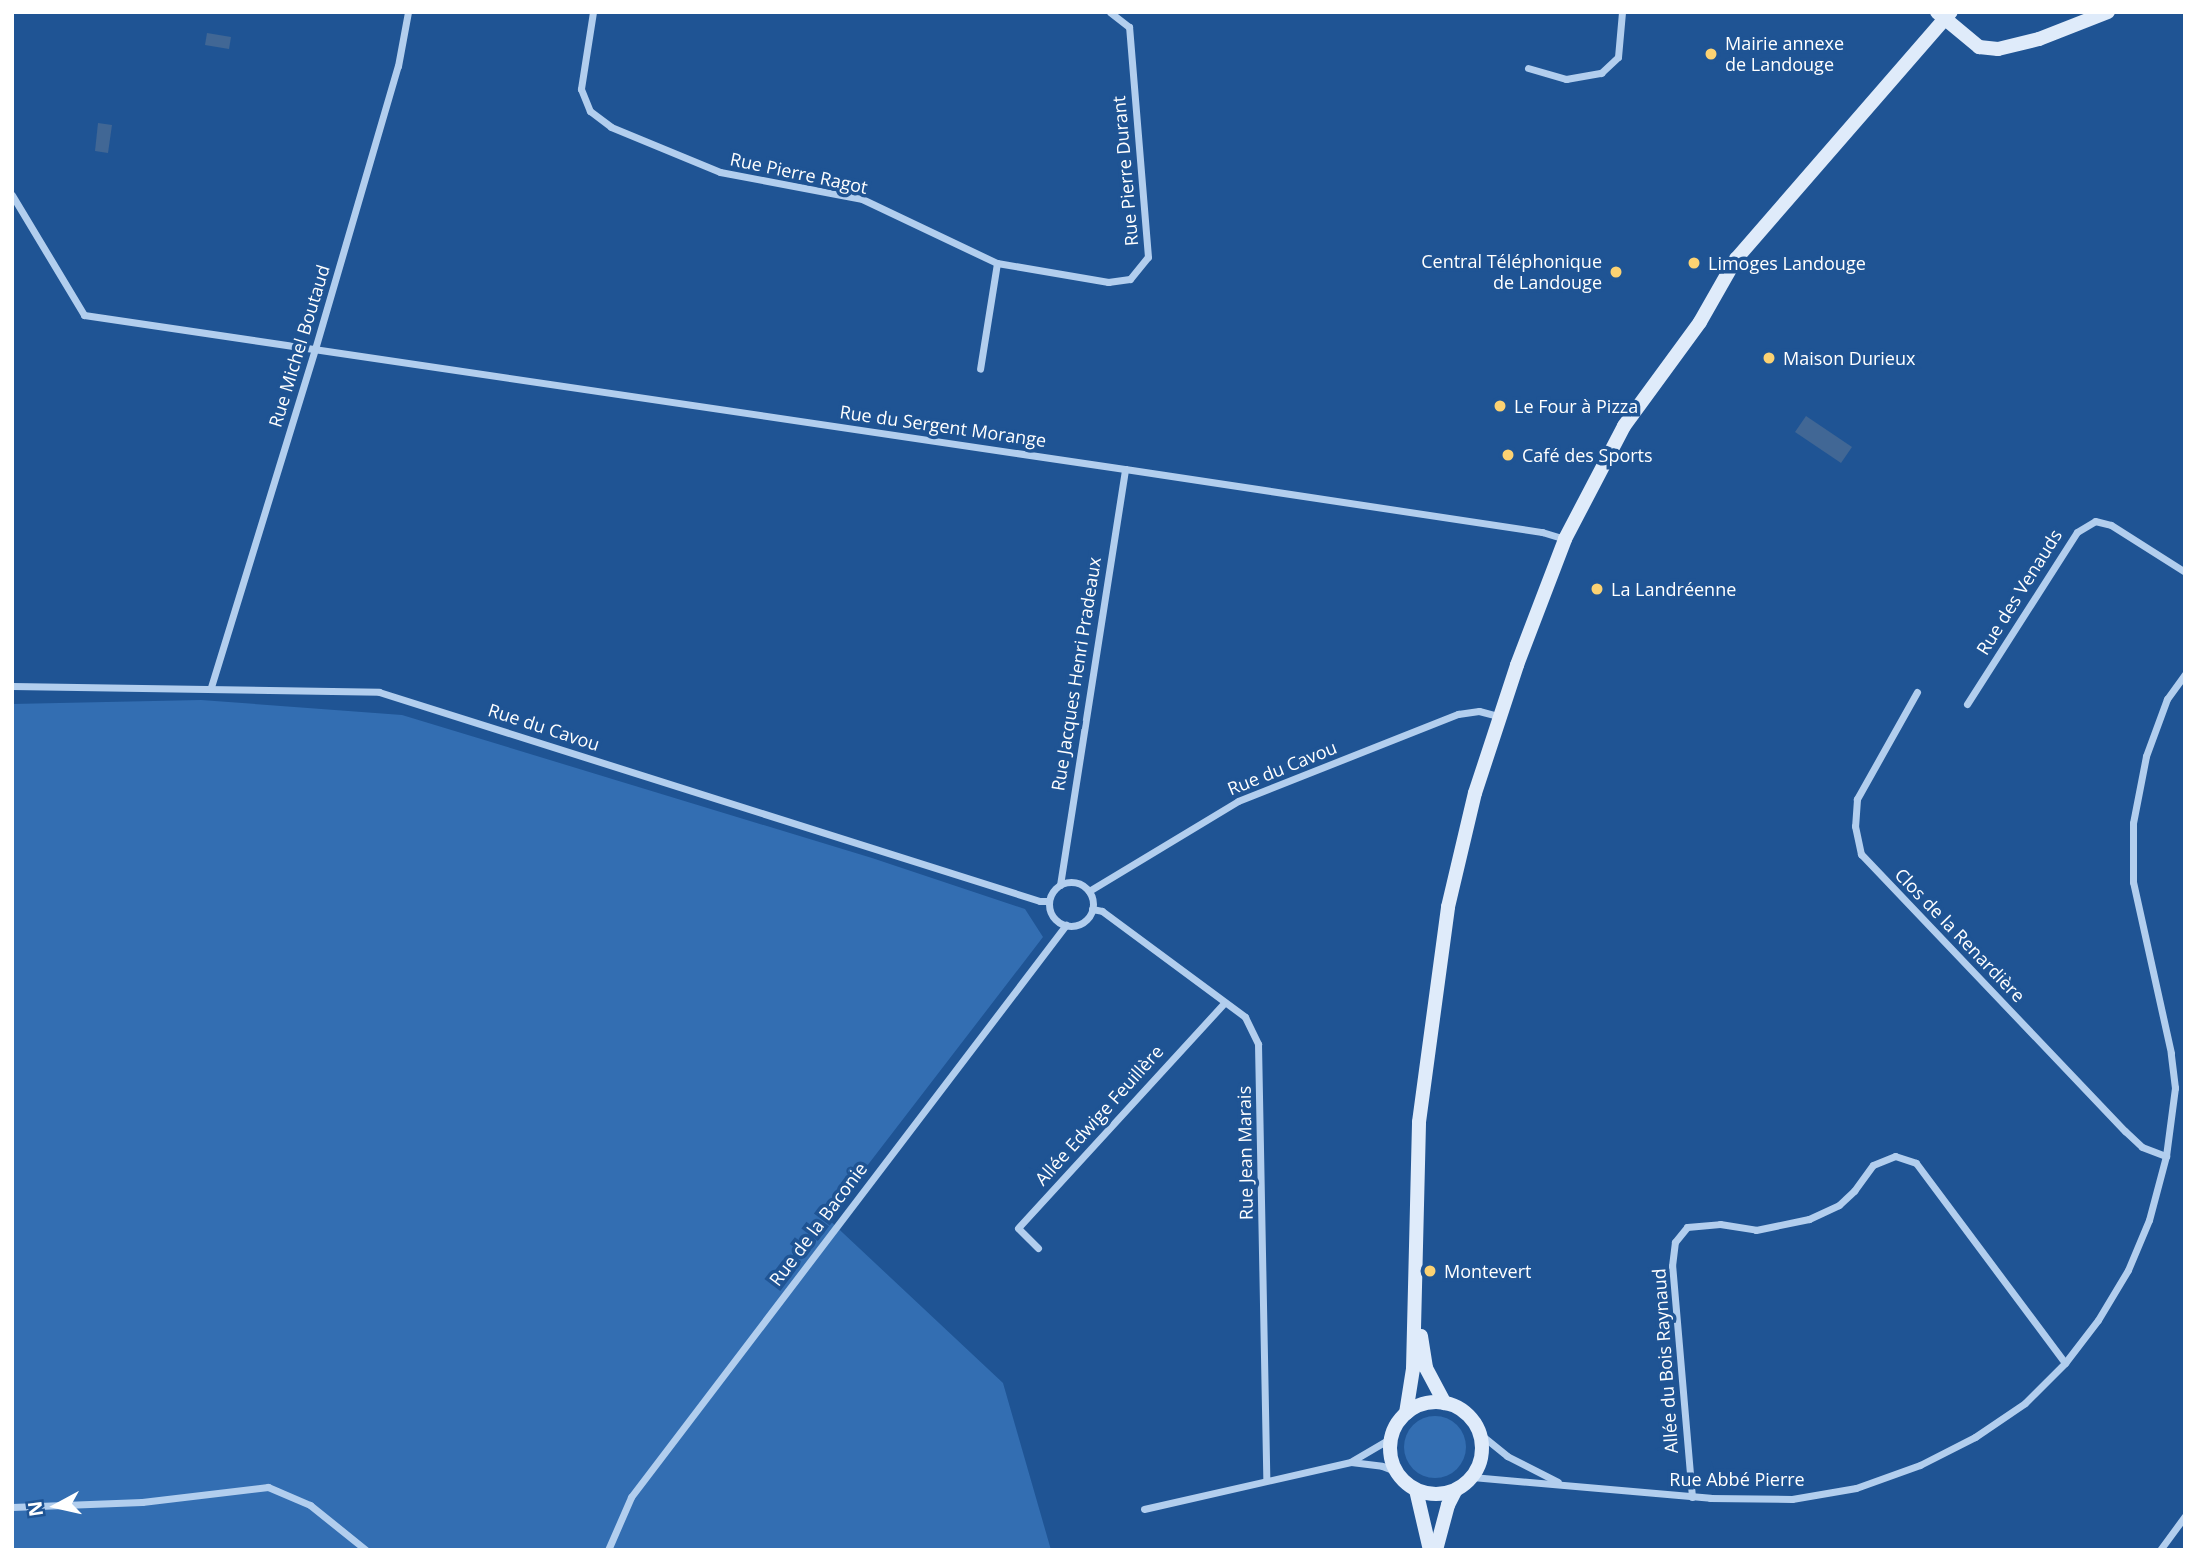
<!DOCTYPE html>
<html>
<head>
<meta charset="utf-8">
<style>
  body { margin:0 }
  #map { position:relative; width:2197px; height:1562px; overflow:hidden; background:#1f5494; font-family:"Open Sans",sans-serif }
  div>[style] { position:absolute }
  .green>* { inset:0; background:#336eb2 }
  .round { border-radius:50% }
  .water>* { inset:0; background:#416795 }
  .street>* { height:7px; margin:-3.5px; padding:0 3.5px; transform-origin:3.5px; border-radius:3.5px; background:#b2ceee }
  .street>.ring { margin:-3.5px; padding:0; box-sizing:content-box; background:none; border:7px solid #b2ceee; border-radius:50% }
  .secondary>* { height:14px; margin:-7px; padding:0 7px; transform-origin:7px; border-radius:7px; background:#dfebfa }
  .secondary>.ring { margin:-7px; padding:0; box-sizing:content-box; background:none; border:14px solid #dfebfa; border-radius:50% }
  .dots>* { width:19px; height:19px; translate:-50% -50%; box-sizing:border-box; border:4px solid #1f5494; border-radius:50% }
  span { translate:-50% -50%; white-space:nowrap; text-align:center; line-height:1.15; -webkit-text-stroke:7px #1f5494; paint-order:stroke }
  .poi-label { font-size:18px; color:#fff }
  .left { translate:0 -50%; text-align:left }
  .right { translate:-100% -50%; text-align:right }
  .street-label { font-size:18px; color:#fff }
  .frame { position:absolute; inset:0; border:14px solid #fff; pointer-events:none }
  .north { position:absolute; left:21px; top:1471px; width:70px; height:70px; -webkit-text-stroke:5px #1f5494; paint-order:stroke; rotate:262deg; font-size:19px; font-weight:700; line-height:28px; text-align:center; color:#fff }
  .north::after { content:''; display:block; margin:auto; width:24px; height:32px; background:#fff; clip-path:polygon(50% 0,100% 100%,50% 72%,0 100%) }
</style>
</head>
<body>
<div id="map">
  <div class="green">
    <div style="clip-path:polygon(201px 700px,402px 715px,872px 858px,1025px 909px,1043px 937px,827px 1218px,1003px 1383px,1051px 1550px,12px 1550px,12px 704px)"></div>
    <div class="round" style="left:1404px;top:1416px;width:62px;height:62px"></div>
  </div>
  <div class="water">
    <div style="clip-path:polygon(207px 33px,231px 37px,229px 49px,205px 45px)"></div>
    <div style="clip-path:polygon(98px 123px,112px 125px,108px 153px,95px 151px)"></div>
    <div style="clip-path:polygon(1806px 416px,1852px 447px,1841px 463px,1795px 432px)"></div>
  </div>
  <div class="street">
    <div style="left:593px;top:12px;width:78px;rotate:98.9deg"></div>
    <div style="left:581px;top:89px;width:24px;rotate:68deg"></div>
    <div style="left:590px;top:111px;width:26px;rotate:37deg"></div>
    <div style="left:611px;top:127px;width:118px;rotate:22.4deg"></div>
    <div style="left:720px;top:172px;width:145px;rotate:10.8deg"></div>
    <div style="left:862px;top:199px;width:149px;rotate:25.4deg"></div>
    <div style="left:997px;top:263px;width:107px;rotate:99.1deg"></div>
    <div style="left:1528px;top:68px;width:40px;rotate:16deg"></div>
    <div style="left:1566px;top:79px;width:36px;rotate:-10deg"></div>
    <div style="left:1601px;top:73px;width:23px;rotate:-43deg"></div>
    <div style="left:1618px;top:57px;width:45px;rotate:-84.9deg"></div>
    <div style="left:12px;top:195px;width:140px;rotate:59deg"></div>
    <div style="left:84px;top:315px;width:1052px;rotate:8.42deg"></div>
    <div style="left:1125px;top:469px;width:422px;rotate:8.6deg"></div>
    <div style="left:1542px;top:532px;width:24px;rotate:17deg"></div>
    <div style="left:997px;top:263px;width:113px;rotate:9.7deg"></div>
    <div style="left:1108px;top:282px;width:22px;rotate:-8deg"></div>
    <div style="left:1130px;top:279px;width:28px;rotate:-51deg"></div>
    <div style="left:1148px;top:257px;width:231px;rotate:-94.7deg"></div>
    <div style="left:1129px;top:27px;width:24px;rotate:-142deg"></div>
    <div style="left:12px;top:686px;width:367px;rotate:0.9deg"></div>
    <div style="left:379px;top:692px;width:693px;rotate:17.55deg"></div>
    <div style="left:1040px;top:901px;width:9px"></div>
    <div style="left:211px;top:687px;width:354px;rotate:-72.9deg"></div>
    <div style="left:315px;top:349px;width:295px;rotate:-73.7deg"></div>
    <div style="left:398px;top:66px;width:55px;rotate:-79.5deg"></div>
    <div style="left:1917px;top:692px;width:123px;rotate:119.3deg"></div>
    <div style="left:1857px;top:799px;width:27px;rotate:94deg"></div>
    <div style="left:1855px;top:826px;width:29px;rotate:78deg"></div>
    <div style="left:1861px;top:854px;width:383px;rotate:46.4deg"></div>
    <div style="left:2125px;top:1131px;width:23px;rotate:43deg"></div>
    <div style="left:2142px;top:1147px;width:26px;rotate:21deg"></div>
    <div style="left:1967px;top:704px;width:204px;rotate:-57.4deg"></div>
    <div style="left:2077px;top:532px;width:21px;rotate:-31deg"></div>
    <div style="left:2095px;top:521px;width:16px;rotate:14deg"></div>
    <div style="left:2111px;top:525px;width:88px;rotate:32.4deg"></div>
    <div class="ring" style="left:1049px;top:882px;width:37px;height:37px"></div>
    <div style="left:1060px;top:885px;width:421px;rotate:-81.1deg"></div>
    <div style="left:1089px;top:891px;width:174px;rotate:-31.1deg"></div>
    <div style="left:1238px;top:801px;width:237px;rotate:-21.6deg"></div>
    <div style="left:1458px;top:714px;width:21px;rotate:-8deg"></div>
    <div style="left:1479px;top:711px;width:23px;rotate:15deg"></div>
    <div style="left:1092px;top:909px;width:10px;rotate:11deg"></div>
    <div style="left:1102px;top:911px;width:178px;rotate:36.5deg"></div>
    <div style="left:1245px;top:1017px;width:30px;rotate:64deg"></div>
    <div style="left:1258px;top:1044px;width:436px;rotate:88.9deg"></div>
    <div style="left:1038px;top:1248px;width:28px;rotate:-135deg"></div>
    <div style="left:1018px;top:1228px;width:305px;rotate:-47.5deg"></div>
    <div style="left:1480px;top:1434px;width:35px;rotate:39deg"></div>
    <div style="left:1507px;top:1456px;width:57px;rotate:27deg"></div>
    <div style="left:1352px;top:1461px;width:45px;rotate:-30.5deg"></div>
    <div style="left:1472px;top:1477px;width:239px;rotate:5deg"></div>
    <div style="left:1710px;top:1498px;width:82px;rotate:0.7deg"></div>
    <div style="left:1792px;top:1499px;width:65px;rotate:-9.8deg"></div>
    <div style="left:1856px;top:1488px;width:68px;rotate:-19.8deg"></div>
    <div style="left:1920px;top:1465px;width:62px;rotate:-27deg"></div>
    <div style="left:1975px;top:1437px;width:60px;rotate:-34.2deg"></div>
    <div style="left:2025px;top:1403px;width:57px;rotate:-45deg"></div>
    <div style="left:2065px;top:1363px;width:54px;rotate:-52.5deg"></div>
    <div style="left:2098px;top:1320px;width:58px;rotate:-59deg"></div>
    <div style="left:2128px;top:1270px;width:54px;rotate:-67.2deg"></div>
    <div style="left:2149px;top:1220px;width:66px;rotate:-75.1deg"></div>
    <div style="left:2166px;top:1156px;width:69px;rotate:-82.5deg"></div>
    <div style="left:2175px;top:1088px;width:35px;rotate:-97deg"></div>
    <div style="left:2171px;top:1053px;width:175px;rotate:-102.5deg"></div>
    <div style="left:2133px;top:882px;width:59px;rotate:-90deg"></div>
    <div style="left:2133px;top:823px;width:68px;rotate:-79deg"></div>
    <div style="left:2146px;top:756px;width:61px;rotate:-69.8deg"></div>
    <div style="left:2167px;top:699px;width:31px;rotate:-54deg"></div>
    <div style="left:1692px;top:1497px;width:232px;rotate:-94.9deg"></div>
    <div style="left:1672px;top:1266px;width:24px;rotate:-83deg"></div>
    <div style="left:1675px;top:1242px;width:19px;rotate:-51deg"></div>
    <div style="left:1687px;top:1227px;width:33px;rotate:-5deg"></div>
    <div style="left:1720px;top:1224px;width:36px;rotate:9deg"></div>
    <div style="left:1756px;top:1230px;width:54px;rotate:-11.7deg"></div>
    <div style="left:1809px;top:1219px;width:33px;rotate:-25deg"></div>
    <div style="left:1839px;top:1205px;width:21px;rotate:-43deg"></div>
    <div style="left:1854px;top:1191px;width:32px;rotate:-54deg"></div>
    <div style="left:1873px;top:1165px;width:24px;rotate:-22deg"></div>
    <div style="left:1895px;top:1156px;width:22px;rotate:18deg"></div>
    <div style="left:1916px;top:1163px;width:249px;rotate:53.3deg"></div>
    <div style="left:12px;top:1507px;width:130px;rotate:-2.2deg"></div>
    <div style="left:142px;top:1502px;width:127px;rotate:-6.8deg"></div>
    <div style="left:268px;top:1487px;width:46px;rotate:23.2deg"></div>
    <div style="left:310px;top:1505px;width:72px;rotate:38.8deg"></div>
    <div style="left:1144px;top:1509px;width:212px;rotate:-12.8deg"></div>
    <div style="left:1351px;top:1462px;width:31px;rotate:7deg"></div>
    <div style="left:1382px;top:1466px;width:14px;rotate:21deg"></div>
    <div style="left:608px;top:1550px;width:58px;rotate:-66.5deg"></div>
    <div style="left:631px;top:1497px;width:719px;rotate:-52.75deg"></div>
    <div style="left:2160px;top:1550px;width:42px;rotate:-53.7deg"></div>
  </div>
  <div class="secondary">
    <div style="left:1937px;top:12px;width:55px;rotate:39.8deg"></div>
    <div style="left:1979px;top:47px;width:19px;rotate:6deg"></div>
    <div style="left:1998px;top:49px;width:42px;rotate:-13.7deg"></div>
    <div style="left:2039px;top:39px;width:74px;rotate:-21.4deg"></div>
    <div style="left:1421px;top:1336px;width:32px;rotate:81deg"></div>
    <div style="left:1426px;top:1368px;width:40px;rotate:62deg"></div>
    <div class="ring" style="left:1390px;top:1402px;width:78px;height:78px"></div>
    <div style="left:1406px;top:1413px;width:45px;rotate:-81deg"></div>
    <div style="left:1413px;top:1369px;width:247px;rotate:-88.6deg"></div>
    <div style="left:1419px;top:1122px;width:217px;rotate:-82.3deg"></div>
    <div style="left:1448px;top:907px;width:117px;rotate:-76.7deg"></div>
    <div style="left:1475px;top:793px;width:135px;rotate:-71.8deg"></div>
    <div style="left:1517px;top:665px;width:135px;rotate:-69.1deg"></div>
    <div style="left:1565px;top:539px;width:127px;rotate:-62.4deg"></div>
    <div style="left:1624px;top:426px;width:129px;rotate:-53.8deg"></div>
    <div style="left:1700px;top:322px;width:73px;rotate:-60.3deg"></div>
    <div style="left:1736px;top:259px;width:327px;rotate:-49deg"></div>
    <div style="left:1416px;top:1490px;width:62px;rotate:76.9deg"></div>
    <div style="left:1436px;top:1550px;width:47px;rotate:-75.1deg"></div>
    <div style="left:1448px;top:1505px;width:16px;rotate:-63deg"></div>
  </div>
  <div class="dots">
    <div style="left:1711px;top:54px;background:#fcd272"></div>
    <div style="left:1694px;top:263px;background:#fcd272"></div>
    <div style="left:1616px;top:272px;background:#fcd272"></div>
    <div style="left:1769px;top:358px;background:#fcd272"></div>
    <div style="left:1500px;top:406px;background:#fcd272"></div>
    <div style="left:1508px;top:455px;background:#fcd272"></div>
    <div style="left:1597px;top:589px;background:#fcd272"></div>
    <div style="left:1430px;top:1271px;background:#fcd272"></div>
  </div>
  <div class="poi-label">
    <span class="left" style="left:1725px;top:54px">Mairie annexe<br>de Landouge</span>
    <span class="right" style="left:1602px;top:272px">Central Téléphonique<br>de Landouge</span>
    <span class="left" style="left:1708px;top:263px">Limoges Landouge</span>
    <span class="left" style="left:1783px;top:358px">Maison Durieux</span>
    <span class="left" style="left:1514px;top:406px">Le Four à Pizza</span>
    <span class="left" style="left:1522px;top:455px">Café des Sports</span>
    <span class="left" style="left:1611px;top:589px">La Landréenne</span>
    <span class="left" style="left:1444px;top:1271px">Montevert</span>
  </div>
  <div class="street-label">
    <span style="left:1125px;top:171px;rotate:-95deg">Rue Pierre Durant</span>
    <span style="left:799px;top:173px;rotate:12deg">Rue Pierre Ragot</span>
    <span style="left:299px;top:346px;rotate:-73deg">Rue Michel Boutaud</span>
    <span style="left:943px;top:426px;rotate:8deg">Rue du Sergent Morange</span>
    <span style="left:2019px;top:592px;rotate:-58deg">Rue des Venauds</span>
    <span style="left:1076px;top:674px;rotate:-81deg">Rue Jacques Henri Pradeaux</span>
    <span style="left:544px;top:727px;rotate:18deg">Rue du Cavou</span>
    <span style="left:1282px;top:768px;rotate:-22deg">Rue du Cavou</span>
    <span style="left:1960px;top:935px;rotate:46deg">Clos de la Renardière</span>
    <span style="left:1099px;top:1115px;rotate:-48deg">Allée Edwige Feuillère</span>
    <span style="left:1245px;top:1153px;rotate:-91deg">Rue Jean Marais</span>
    <span style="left:818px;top:1224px;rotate:-53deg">Rue de la Baconie</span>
    <span style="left:1665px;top:1361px;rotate:-94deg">Allée du Bois Raynaud</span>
    <span style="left:1737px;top:1479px">Rue Abbé Pierre</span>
  </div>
  <div class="frame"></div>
  <div class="north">N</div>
</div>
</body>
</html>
